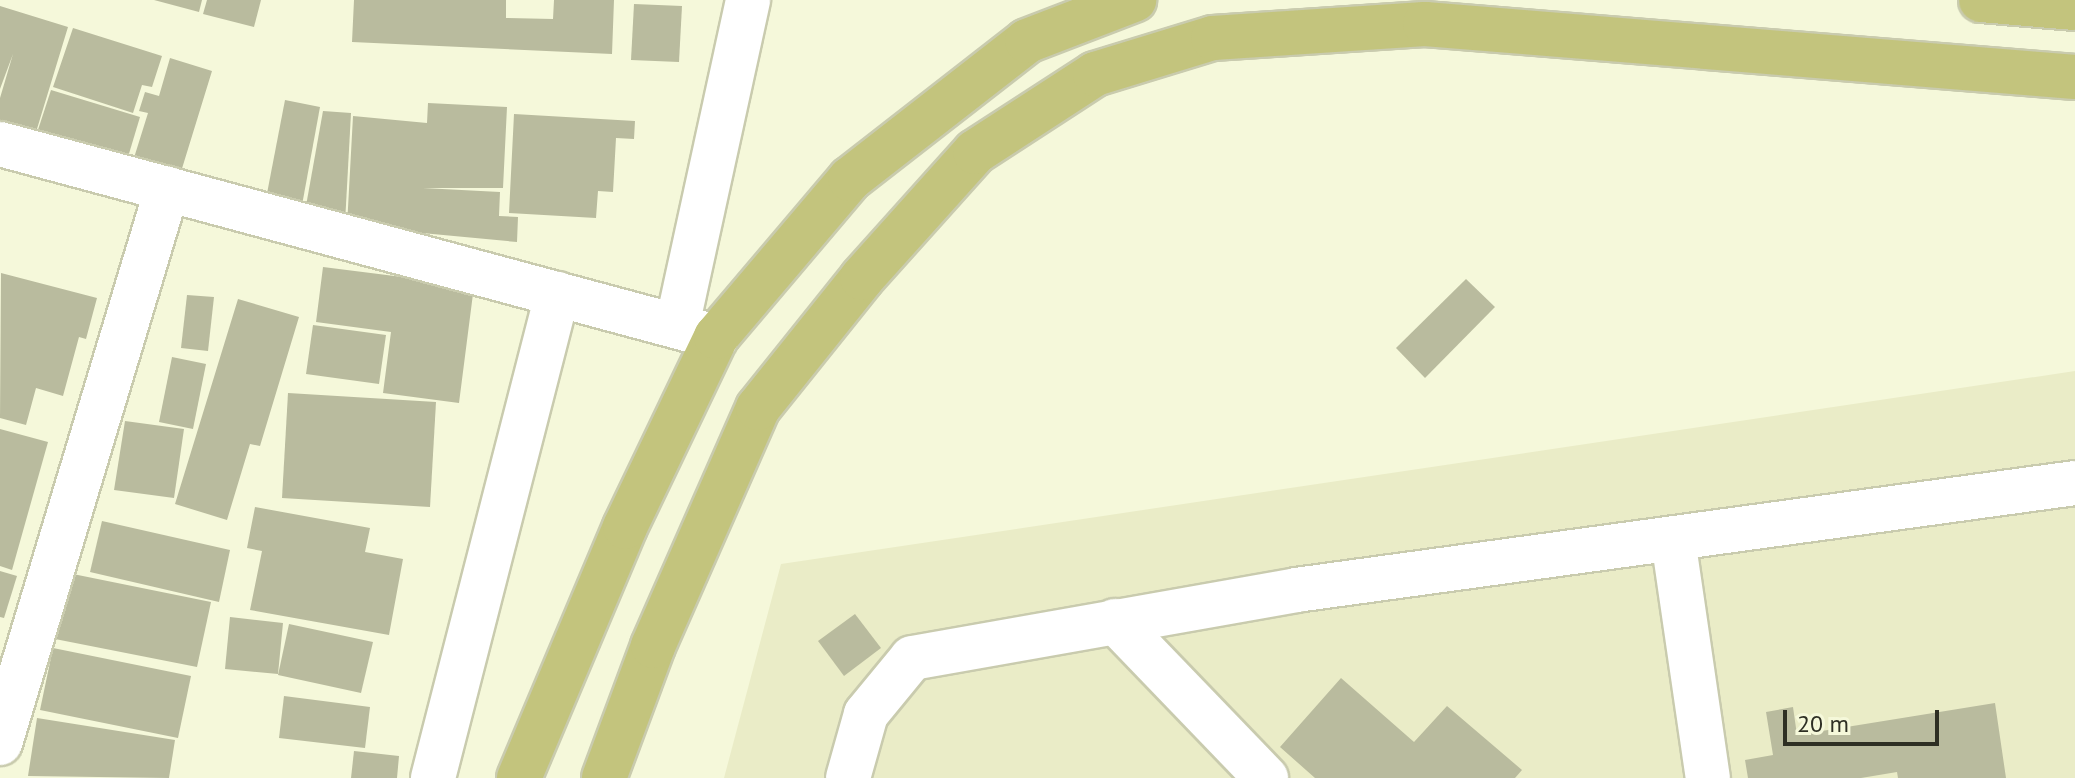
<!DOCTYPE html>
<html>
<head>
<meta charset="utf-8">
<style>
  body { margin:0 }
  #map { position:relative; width:2075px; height:778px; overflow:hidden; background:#f5f8da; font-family:"PT Sans",sans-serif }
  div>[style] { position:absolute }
  .built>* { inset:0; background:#eaecc7 }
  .building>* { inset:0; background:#b9bb9e }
  .roads { filter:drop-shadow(2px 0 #c9cbae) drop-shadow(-2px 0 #c9cbae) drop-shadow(0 2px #c9cbae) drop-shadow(0 -2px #c9cbae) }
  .minor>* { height:44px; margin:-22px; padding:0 22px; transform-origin:22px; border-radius:22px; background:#fff }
  .major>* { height:44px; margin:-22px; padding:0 22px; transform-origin:22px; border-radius:22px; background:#c3c47d }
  span { translate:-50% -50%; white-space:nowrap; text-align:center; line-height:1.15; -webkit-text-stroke:8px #f5f8da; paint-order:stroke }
  .scale { position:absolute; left:1783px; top:710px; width:156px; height:36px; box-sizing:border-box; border:4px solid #2e2f24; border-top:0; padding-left:10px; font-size:24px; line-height:28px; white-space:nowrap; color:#2e2f24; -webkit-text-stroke:6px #f5f8da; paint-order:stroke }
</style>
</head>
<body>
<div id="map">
  <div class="built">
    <div style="clip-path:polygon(2075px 371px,2075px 778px,724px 778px,781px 564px)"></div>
  </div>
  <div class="building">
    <div style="clip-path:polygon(154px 0,202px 0,199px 12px)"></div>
    <div style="clip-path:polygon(207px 0,261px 0,254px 27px,203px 14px)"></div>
    <div style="clip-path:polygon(354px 0,506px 0,506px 18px,553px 19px,554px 0,614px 0,612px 54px,352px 42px)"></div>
    <div style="clip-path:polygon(634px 4px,682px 6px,679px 62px,631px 60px)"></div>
    <div style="clip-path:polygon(0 6px,68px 27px,33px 142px,0 131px,0 98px,13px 54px,0 89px)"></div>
    <div style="clip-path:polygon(73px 28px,162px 56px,152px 87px,142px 85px,133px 113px,53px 87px)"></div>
    <div style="clip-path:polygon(170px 58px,212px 71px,180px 175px,133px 161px,148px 113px,139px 111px,145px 92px,159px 96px)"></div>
    <div style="clip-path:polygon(51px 90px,140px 117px,125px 167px,35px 139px)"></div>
    <div style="clip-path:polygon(285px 100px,320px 107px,300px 216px,264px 209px)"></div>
    <div style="clip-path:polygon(428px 103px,507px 107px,503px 188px,423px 188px,500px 192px,499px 216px,518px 217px,517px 242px,347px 226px,353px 116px,427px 123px)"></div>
    <div style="clip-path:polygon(323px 111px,351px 113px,345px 223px,304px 217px)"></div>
    <div style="clip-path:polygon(514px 114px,635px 121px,634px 139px,616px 138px,613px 192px,598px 191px,596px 218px,509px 213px)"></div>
    <div style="clip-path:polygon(323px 267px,474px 286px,459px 403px,383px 393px,391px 332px,316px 322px)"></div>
    <div style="clip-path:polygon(1px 273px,97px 298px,86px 339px,79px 337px,63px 396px,36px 388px,26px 425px,0 418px)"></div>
    <div style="clip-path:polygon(1466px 279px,1495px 307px,1425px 378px,1396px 348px)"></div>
    <div style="clip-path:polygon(187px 295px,214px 297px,208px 351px,181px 348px)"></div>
    <div style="clip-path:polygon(238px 299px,299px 317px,260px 446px,250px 444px,227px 520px,175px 504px)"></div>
    <div style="clip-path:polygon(313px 325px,386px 335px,379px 384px,306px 374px)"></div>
    <div style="clip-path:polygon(172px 357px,206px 364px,193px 429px,159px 422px)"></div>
    <div style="clip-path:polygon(288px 393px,436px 402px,430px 507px,282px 498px)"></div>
    <div style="clip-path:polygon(125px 421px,184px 429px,174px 498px,114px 490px)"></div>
    <div style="clip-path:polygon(0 429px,48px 442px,12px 570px,0 566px)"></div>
    <div style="clip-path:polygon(255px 507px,370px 528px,365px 552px,403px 559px,389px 635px,250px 610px,262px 551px,247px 548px)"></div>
    <div style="clip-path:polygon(102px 521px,230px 550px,219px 602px,90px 572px)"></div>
    <div style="clip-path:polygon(0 571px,17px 576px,4px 618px,0 617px)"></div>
    <div style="clip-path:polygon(68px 573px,211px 602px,197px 667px,55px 639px)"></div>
    <div style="clip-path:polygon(855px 614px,881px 648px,844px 676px,818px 641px)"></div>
    <div style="clip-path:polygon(230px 617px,283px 623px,278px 674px,225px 669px)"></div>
    <div style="clip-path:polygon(289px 624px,373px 642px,361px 693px,278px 675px)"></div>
    <div style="clip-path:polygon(53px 648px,191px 676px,178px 738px,40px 710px)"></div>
    <div style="clip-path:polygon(1341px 678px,1414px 742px,1447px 706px,1522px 770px,1515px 778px,1315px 778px,1280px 747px)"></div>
    <div style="clip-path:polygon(284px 696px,370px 707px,365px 748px,279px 738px)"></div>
    <div style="clip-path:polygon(1995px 703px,2006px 778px,1898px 778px,1897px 772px,1861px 778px,1748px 778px,1745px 760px,1773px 755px,1766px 712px,1793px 707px,1797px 735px)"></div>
    <div style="clip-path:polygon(37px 718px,175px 740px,169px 778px,28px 776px)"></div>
    <div style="clip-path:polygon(354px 751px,399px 756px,397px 778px,351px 778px)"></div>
  </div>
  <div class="roads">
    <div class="minor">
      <div style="left:0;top:144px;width:742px;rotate:15.09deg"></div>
      <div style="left:677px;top:326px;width:334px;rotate:-77.7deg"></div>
      <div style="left:1673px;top:539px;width:242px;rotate:81.7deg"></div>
      <div style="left:1115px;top:621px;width:218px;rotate:46.1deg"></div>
      <div style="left:0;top:743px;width:579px;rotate:-73.22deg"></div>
      <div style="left:433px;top:778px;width:500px;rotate:-75.6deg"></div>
      <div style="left:848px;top:778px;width:66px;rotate:-74.3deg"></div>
      <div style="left:866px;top:714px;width:72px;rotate:-50.6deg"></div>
      <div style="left:912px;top:658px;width:390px;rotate:-10deg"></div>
      <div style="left:1296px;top:590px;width:786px;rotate:-7.82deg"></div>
    </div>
    <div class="major">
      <div style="left:1981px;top:0;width:94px;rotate:4.9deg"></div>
      <div style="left:519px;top:778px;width:272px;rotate:-67.1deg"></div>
      <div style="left:625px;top:527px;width:211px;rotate:-64.4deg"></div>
      <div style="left:716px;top:337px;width:207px;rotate:-49.7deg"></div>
      <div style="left:850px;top:179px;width:224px;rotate:-37.9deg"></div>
      <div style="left:1027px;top:41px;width:115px;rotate:-21deg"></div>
      <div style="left:604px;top:778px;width:141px;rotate:-69.6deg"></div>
      <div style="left:653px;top:646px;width:260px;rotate:-66.2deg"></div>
      <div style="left:758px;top:408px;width:166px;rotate:-51.3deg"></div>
      <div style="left:862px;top:278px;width:169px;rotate:-48.1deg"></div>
      <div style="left:975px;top:152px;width:143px;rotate:-33deg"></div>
      <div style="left:1095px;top:74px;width:123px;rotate:-17deg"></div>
      <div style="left:1213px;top:38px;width:212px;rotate:-3.8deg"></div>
      <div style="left:1425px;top:24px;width:652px;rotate:4.66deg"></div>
    </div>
  </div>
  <div class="scale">20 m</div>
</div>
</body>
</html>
